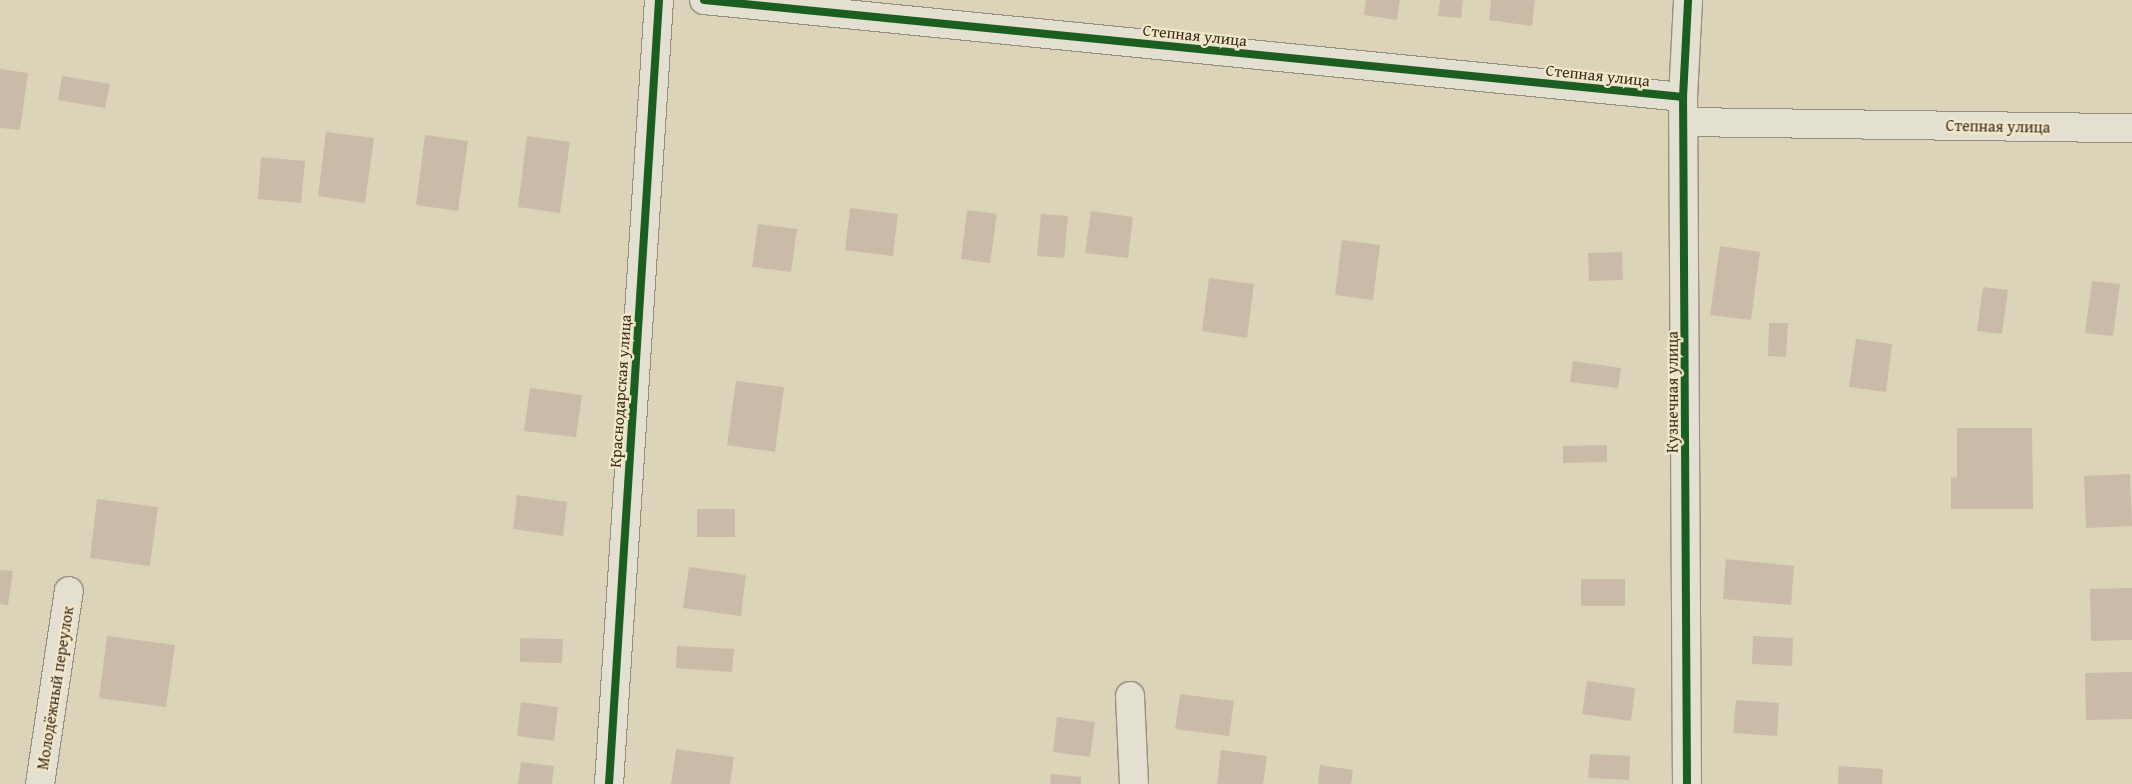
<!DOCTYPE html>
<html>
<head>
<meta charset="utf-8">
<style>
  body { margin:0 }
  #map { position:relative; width:2132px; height:784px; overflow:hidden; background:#dcd4b9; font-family:"Gentium Book Plus",serif }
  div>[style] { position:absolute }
  .building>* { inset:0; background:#cabba8 }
  .roads { filter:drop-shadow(1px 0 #968f7f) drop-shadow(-1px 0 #968f7f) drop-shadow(0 1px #968f7f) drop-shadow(0 -1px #968f7f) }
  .minor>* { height:28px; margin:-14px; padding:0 14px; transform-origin:14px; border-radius:14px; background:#e3dfd1 }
  .cycleway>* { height:8px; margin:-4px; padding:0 4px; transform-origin:4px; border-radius:4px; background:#1b5e20 }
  span { translate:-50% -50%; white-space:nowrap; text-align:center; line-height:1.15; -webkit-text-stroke:4.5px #f1e8c8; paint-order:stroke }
  .street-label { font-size:16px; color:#3c2922 }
</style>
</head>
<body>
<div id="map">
  <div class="building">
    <div style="clip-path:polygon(1366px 0,1400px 0,1397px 20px,1364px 15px)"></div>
    <div style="clip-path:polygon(1440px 0,1463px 0,1461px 18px,1438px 16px)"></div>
    <div style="clip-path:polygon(1491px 0,1535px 0,1532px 26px,1489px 20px)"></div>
    <div style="clip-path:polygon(0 69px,28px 73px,20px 130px,0 128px)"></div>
    <div style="clip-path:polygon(62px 76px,110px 84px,105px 108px,58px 100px)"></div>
    <div style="clip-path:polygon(326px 132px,374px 138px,365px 203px,318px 196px)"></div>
    <div style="clip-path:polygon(425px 135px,468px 141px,458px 211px,416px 205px)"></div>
    <div style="clip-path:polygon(527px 136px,570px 142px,560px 213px,518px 207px)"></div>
    <div style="clip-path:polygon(261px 157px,305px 161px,301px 203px,258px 199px)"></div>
    <div style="clip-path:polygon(850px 208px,898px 214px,893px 256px,845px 250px)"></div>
    <div style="clip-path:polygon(967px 210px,997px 214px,990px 263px,961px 259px)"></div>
    <div style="clip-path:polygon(1091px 211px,1133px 217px,1128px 258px,1085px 253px)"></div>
    <div style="clip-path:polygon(1041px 214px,1068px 216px,1064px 258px,1037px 256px)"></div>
    <div style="clip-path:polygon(758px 224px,797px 229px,791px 272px,752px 267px)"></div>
    <div style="clip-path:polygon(1342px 240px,1380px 245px,1373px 300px,1335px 295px)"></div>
    <div style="clip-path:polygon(1720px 246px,1760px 252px,1751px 320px,1710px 315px)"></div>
    <div style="clip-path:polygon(1622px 252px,1623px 280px,1589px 281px,1588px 253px)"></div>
    <div style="clip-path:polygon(1209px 278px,1254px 284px,1247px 338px,1202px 331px)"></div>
    <div style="clip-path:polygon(2092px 281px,2120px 284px,2113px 336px,2085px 333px)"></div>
    <div style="clip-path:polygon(1983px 287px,2008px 290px,2002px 334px,1977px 331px)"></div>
    <div style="clip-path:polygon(1769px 323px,1788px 323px,1786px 357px,1768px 356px)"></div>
    <div style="clip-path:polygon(1856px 339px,1892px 344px,1886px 392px,1849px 387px)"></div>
    <div style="clip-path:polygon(1573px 361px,1621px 368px,1618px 388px,1570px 382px)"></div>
    <div style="clip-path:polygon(736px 381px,784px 387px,775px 452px,727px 445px)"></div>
    <div style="clip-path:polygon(530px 388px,582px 395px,576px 437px,524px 431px)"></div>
    <div style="clip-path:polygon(1957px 428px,2032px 428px,2033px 509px,1951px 509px,1951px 477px,1957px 478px)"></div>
    <div style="clip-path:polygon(1607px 445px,1607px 462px,1563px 463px,1563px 446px)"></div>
    <div style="clip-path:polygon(2130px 474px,2132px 526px,2086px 528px,2084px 476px)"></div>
    <div style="clip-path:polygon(517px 495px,567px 502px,563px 536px,513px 529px)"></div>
    <div style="clip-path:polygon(97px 499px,158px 507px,150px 566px,90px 558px)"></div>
    <div style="clip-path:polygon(697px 509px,735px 509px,735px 537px,697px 537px)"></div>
    <div style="clip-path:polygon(1726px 559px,1794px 566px,1791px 605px,1723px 599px)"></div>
    <div style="clip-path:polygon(689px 567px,746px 575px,741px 616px,683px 608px)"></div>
    <div style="clip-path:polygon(0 570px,13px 571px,8px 605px,0 604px)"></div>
    <div style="clip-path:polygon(1581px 579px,1625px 579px,1625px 606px,1581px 606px)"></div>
    <div style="clip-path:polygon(2132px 588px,2132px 640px,2091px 641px,2090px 589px)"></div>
    <div style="clip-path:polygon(107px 636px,175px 645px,166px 707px,99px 698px)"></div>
    <div style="clip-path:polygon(1753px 636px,1793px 638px,1792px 666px,1752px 664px)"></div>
    <div style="clip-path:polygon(520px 638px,563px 639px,562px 663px,520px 662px)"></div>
    <div style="clip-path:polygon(677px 646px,734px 649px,732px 672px,676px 668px)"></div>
    <div style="clip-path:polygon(2132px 672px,2132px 719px,2086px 720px,2085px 673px)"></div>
    <div style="clip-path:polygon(1587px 681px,1635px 688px,1631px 721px,1582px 714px)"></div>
    <div style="clip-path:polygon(1180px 694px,1234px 701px,1229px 736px,1175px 729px)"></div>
    <div style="clip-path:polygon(1736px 700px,1779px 703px,1777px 736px,1733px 733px)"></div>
    <div style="clip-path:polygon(521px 702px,558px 707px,554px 741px,517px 736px)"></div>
    <div style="clip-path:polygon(1057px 717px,1095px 722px,1090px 757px,1053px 752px)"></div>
    <div style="clip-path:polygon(676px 749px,734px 757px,730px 784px,671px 784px)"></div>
    <div style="clip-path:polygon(1221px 750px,1267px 756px,1263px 784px,1217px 784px)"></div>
    <div style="clip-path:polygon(1590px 754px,1630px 756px,1629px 780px,1588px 778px)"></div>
    <div style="clip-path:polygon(521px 762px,554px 766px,552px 784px,518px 784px)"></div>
    <div style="clip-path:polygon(1320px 765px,1353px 770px,1351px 784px,1318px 784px)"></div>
    <div style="clip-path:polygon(1839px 766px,1883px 769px,1882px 784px,1838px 784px)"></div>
    <div style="clip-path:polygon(1051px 774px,1081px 777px,1081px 784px,1050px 784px)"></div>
  </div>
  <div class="roads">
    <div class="minor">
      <div style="left:704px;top:0;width:984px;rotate:5.66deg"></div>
      <div style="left:1684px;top:122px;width:448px;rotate:0.8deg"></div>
      <div style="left:1130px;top:696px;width:88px;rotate:87.4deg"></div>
      <div style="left:40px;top:784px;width:195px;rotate:-81.5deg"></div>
      <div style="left:609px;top:784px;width:786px;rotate:-86.35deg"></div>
      <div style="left:1687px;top:784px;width:687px;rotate:-90.33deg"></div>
      <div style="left:1683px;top:97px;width:97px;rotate:-87deg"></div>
    </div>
  </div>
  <div class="cycleway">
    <div style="left:704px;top:0;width:984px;rotate:5.66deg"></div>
    <div style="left:609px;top:784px;width:786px;rotate:-86.35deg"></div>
    <div style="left:1687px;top:784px;width:687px;rotate:-90.33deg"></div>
    <div style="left:1683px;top:97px;width:97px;rotate:-87deg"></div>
  </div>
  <div class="street-label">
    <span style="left:1195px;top:35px;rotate:6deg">Степная улица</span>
    <span style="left:1598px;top:75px;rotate:6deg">Степная улица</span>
    <span style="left:1998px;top:126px;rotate:1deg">Степная улица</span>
    <span style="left:620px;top:391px;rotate:-86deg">Краснодарская улица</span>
    <span style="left:1672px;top:392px;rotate:-90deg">Кузнечная улица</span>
    <span style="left:55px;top:688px;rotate:-81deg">Молодёжный переулок</span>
  </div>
</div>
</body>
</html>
